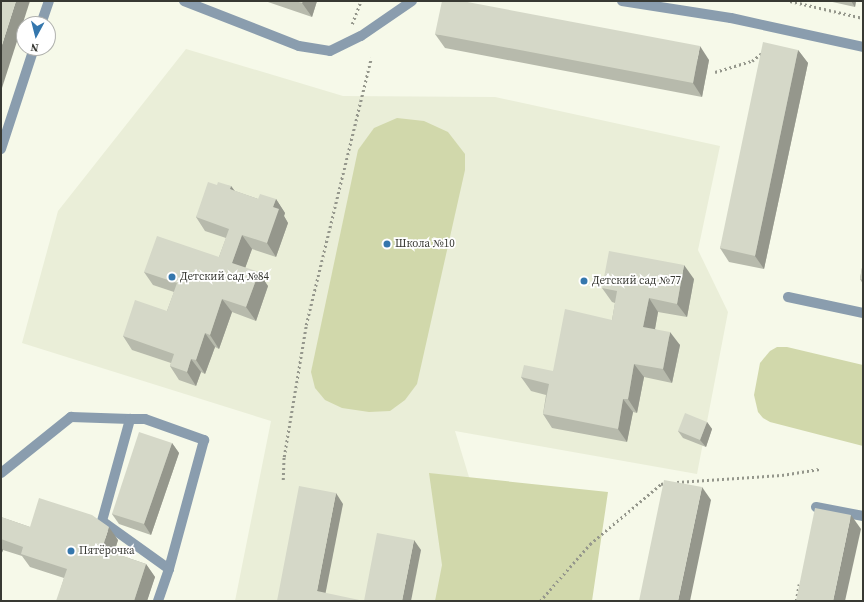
<!DOCTYPE html>
<html>
<head>
<meta charset="utf-8">
<style>
  body { margin:0 }
  #map { position:relative; width:864px; height:602px; overflow:hidden; background:#f6f9e9; font-family:"Source Serif 4",serif }
  div>[style] { position:absolute }
  .built>* { inset:0; background:#eaeed8 }
  .green>* { inset:0; background:#d1d8ab }
  .path>* { height:2.5px; margin-top:-1.25px; transform-origin:0; background:repeating-linear-gradient(90deg,#95978c 0 2px,transparent 0 5px) }
  .minor>* { height:10px; margin:-5px; padding:0 5px; transform-origin:5px; border-radius:5px; background:#8a9dae }
  .wall>* { inset:0; background:#b7baac }
  .shaded-wall>* { inset:0; background:#95978c }
  .building>* { inset:0; background:#d5d8c8 }
  .dots>* { width:11px; height:11px; translate:-50% -50%; box-sizing:border-box; border:2px solid #fff; border-radius:50% }
  span { translate:-50% -50%; white-space:nowrap; text-align:center; line-height:1.15; -webkit-text-stroke:3.5px #fff; paint-order:stroke }
  .poi-label { font-size:11px; color:#383933 }
  .left { translate:0 -50%; text-align:left }
  .frame { position:absolute; inset:0; border:2px solid #383933; pointer-events:none }
  .north { position:absolute; left:16px; top:16px; width:40px; height:40px; box-sizing:border-box; background:#fff; border:1px solid #afb0ad; border-radius:50%; rotate:187deg; font-size:11px; font-weight:700; line-height:16px; text-align:center; color:#383933 }
  .north::after { content:''; display:block; margin:auto; width:14px; height:18px; background:#3577ad; clip-path:polygon(50% 0,100% 100%,50% 72%,0 100%) }
</style>
</head>
<body>
<div id="map">
  <div class="built">
    <div style="clip-path:polygon(186px 49px,343px 96px,495px 97px,720px 146px,698px 250px,728px 312px,697px 474px,455px 431px,490px 546px,477px 601px,235px 601px,271px 421px,22px 343px,58px 211px)"></div>
  </div>
  <div class="green">
    <div style="clip-path:polygon(397px 118px,424px 121px,448px 132px,465px 154px,465px 170px,417px 384px,405px 400px,390px 411px,369px 412px,342px 408px,325px 400px,315px 388px,311px 372px,358px 150px,374px 128px)"></div>
    <div style="clip-path:polygon(777px 347px,787px 347px,863px 365px,863px 446px,770px 422px,763px 418px,758px 412px,754px 395px,760px 363px,770px 351px)"></div>
    <div style="clip-path:polygon(429px 473px,608px 492px,592px 601px,435px 601px,442px 565px)"></div>
  </div>
  <div class="path">
    <div style="left:790px;top:1px;width:75px;rotate:13.1deg"></div>
    <div style="left:352px;top:24px;width:25px;rotate:-69deg"></div>
    <div style="left:715px;top:72px;width:39px;rotate:-17deg"></div>
    <div style="left:752px;top:61px;width:13px;rotate:-39deg"></div>
    <div style="left:283px;top:480px;width:23px;rotate:-88deg"></div>
    <div style="left:284px;top:457px;width:134px;rotate:-80.5deg"></div>
    <div style="left:306px;top:325px;width:275px;rotate:-76.3deg"></div>
    <div style="left:677px;top:482px;width:105px;rotate:-3.8deg"></div>
    <div style="left:782px;top:475px;width:38px;rotate:-9deg"></div>
    <div style="left:540px;top:601px;width:76px;rotate:-48.7deg"></div>
    <div style="left:590px;top:544px;width:93px;rotate:-40.2deg"></div>
    <div style="left:661px;top:484px;width:5px;rotate:-11deg"></div>
    <div style="left:796px;top:601px;width:17px;rotate:-80deg"></div>
  </div>
  <div class="minor">
    <div style="left:184px;top:1px;width:123px;rotate:21.4deg"></div>
    <div style="left:299px;top:46px;width:31px;rotate:9deg"></div>
    <div style="left:330px;top:51px;width:34px;rotate:-26deg"></div>
    <div style="left:361px;top:36px;width:62px;rotate:-34.5deg"></div>
    <div style="left:622px;top:1px;width:110px;rotate:8.9deg"></div>
    <div style="left:731px;top:18px;width:135px;rotate:12.4deg"></div>
    <div style="left:41px;top:24px;width:24px;rotate:-71deg"></div>
    <div style="left:1px;top:149px;width:106px;rotate:-71.9deg"></div>
    <div style="left:788px;top:297px;width:77px;rotate:12deg"></div>
    <div style="left:1px;top:473px;width:90px;rotate:-38.7deg"></div>
    <div style="left:71px;top:417px;width:59px;rotate:1.9deg"></div>
    <div style="left:130px;top:419px;width:15px"></div>
    <div style="left:145px;top:419px;width:63px;rotate:19.6deg"></div>
    <div style="left:204px;top:440px;width:134px;rotate:105.2deg"></div>
    <div style="left:169px;top:569px;width:82px;rotate:-144.4deg"></div>
    <div style="left:102px;top:521px;width:106px;rotate:-74.6deg"></div>
    <div style="left:816px;top:507px;width:48px;rotate:10.8deg"></div>
    <div style="left:158px;top:601px;width:34px;rotate:-71deg"></div>
  </div>
  <div class="wall">
    <div style="clip-path:polygon(265px 1px,317px 1px,312px 17px)"></div>
    <div style="clip-path:polygon(828px 1px,856px 1px,855px 7px)"></div>
    <div style="clip-path:polygon(435px 34px,709px 60px,702px 97px,445px 48px)"></div>
    <div style="clip-path:polygon(798px 50px,808px 63px,764px 269px,729px 262px,720px 248px)"></div>
    <div style="clip-path:polygon(217px 185px,231px 186px,235px 191px,258px 199px,276px 199px,285px 213px,284px 216px,288px 223px,276px 257px,252px 249px,245px 268px,268px 286px,256px 321px,232px 312px,219px 349px,215px 347px,205px 374px,201px 372px,196px 386px,179px 380px,170px 366px,171px 363px,132px 350px,123px 336px,167px 311px,174px 292px,153px 285px,144px 272px,219px 257px,226px 238px,205px 231px,196px 217px)"></div>
    <div style="clip-path:polygon(863px 262px,863px 284px,860px 279px)"></div>
    <div style="clip-path:polygon(694px 279px,687px 317px,658px 312px,655px 329px,680px 345px,672px 383px,644px 377px,637px 413px,633px 412px,627px 442px,552px 428px,543px 414px,546px 395px,531px 391px,521px 377px,553px 371px,612px 320px,615px 303px,612px 302px,602px 288px)"></div>
    <div style="clip-path:polygon(707px 422px,712px 429px,706px 447px,683px 438px,678px 431px)"></div>
    <div style="clip-path:polygon(172px 443px,179px 453px,151px 535px,119px 524px,112px 514px)"></div>
    <div style="clip-path:polygon(1px 517px,30px 527px,118px 540px,114px 553px,146px 564px,155px 577px,147px 601px,57px 601px,64px 578px,30px 567px,22px 556px,3px 550px,1px 555px)"></div>
  </div>
  <div class="shaded-wall">
    <div style="clip-path:polygon(16px 1px,30px 1px,1px 91px,1px 48px)"></div>
    <div style="clip-path:polygon(303px 1px,317px 1px,312px 17px,302px 3px)"></div>
    <div style="clip-path:polygon(851px 1px,856px 1px,855px 7px)"></div>
    <div style="clip-path:polygon(700px 46px,709px 60px,702px 97px,693px 83px)"></div>
    <div style="clip-path:polygon(798px 50px,808px 63px,764px 269px,755px 256px)"></div>
    <div style="clip-path:polygon(231px 186px,241px 200px,230px 189px)"></div>
    <div style="clip-path:polygon(276px 199px,285px 213px,284px 216px,288px 223px,276px 257px,267px 243px,273px 207px)"></div>
    <div style="clip-path:polygon(242px 235px,252px 249px,242px 277px,232px 263px)"></div>
    <div style="clip-path:polygon(684px 265px,694px 279px,687px 317px,677px 304px)"></div>
    <div style="clip-path:polygon(259px 272px,268px 286px,256px 321px,246px 307px)"></div>
    <div style="clip-path:polygon(649px 298px,658px 312px,653px 340px,643px 327px)"></div>
    <div style="clip-path:polygon(222px 299px,232px 312px,219px 349px,210px 335px)"></div>
    <div style="clip-path:polygon(670px 332px,680px 345px,672px 383px,663px 369px)"></div>
    <div style="clip-path:polygon(205px 333px,215px 347px,205px 374px,196px 360px)"></div>
    <div style="clip-path:polygon(191px 359px,201px 372px,196px 386px,187px 372px)"></div>
    <div style="clip-path:polygon(634px 364px,644px 377px,637px 413px,628px 399px)"></div>
    <div style="clip-path:polygon(623px 399px,633px 412px,627px 442px,618px 429px)"></div>
    <div style="clip-path:polygon(707px 422px,712px 429px,706px 447px,700px 440px)"></div>
    <div style="clip-path:polygon(172px 443px,179px 453px,151px 535px,144px 524px)"></div>
    <div style="clip-path:polygon(702px 487px,711px 500px,690px 601px,678px 601px)"></div>
    <div style="clip-path:polygon(336px 493px,343px 504px,324px 601px,317px 591px)"></div>
    <div style="clip-path:polygon(851px 515px,861px 529px,845px 601px,833px 601px)"></div>
    <div style="clip-path:polygon(109px 527px,118px 540px,111px 562px,102px 549px)"></div>
    <div style="clip-path:polygon(414px 540px,421px 550px,411px 601px,402px 601px)"></div>
    <div style="clip-path:polygon(1px 547px,3px 550px,1px 555px)"></div>
    <div style="clip-path:polygon(146px 564px,155px 577px,147px 601px,134px 601px)"></div>
  </div>
  <div class="building">
    <div style="clip-path:polygon(1px 1px,16px 1px,1px 48px)"></div>
    <div style="clip-path:polygon(295px 1px,303px 1px,302px 3px)"></div>
    <div style="clip-path:polygon(442px 1px,462px 1px,700px 46px,693px 83px,435px 34px)"></div>
    <div style="clip-path:polygon(763px 42px,798px 50px,755px 256px,720px 248px)"></div>
    <div style="clip-path:polygon(208px 182px,217px 185px,218px 182px,231px 186px,230px 189px,258px 199px,260px 194px,276px 199px,273px 207px,279px 209px,267px 243px,242px 235px,232px 263px,259px 272px,246px 307px,222px 299px,210px 335px,205px 333px,196px 360px,191px 359px,187px 372px,170px 366px,174px 354px,123px 336px,135px 300px,167px 311px,177px 283px,144px 272px,157px 236px,219px 257px,229px 229px,196px 217px)"></div>
    <div style="clip-path:polygon(609px 251px,684px 265px,677px 304px,649px 298px,643px 327px,670px 332px,663px 369px,634px 364px,628px 399px,623px 399px,618px 429px,543px 414px,549px 384px,521px 377px,524px 365px,553px 371px,565px 309px,612px 320px,617px 291px,602px 288px)"></div>
    <div style="clip-path:polygon(863px 262px,863px 280px,860px 279px)"></div>
    <div style="clip-path:polygon(685px 413px,707px 422px,700px 440px,678px 431px)"></div>
    <div style="clip-path:polygon(139px 432px,172px 443px,144px 524px,112px 514px)"></div>
    <div style="clip-path:polygon(664px 480px,702px 487px,678px 601px,639px 601px)"></div>
    <div style="clip-path:polygon(299px 486px,336px 493px,317px 591px,364px 601px,377px 533px,414px 540px,402px 601px,277px 601px)"></div>
    <div style="clip-path:polygon(39px 498px,92px 515px,109px 527px,102px 549px,146px 564px,134px 601px,56px 601px,67px 569px,21px 554px,23px 547px,1px 539px,1px 517px,30px 527px)"></div>
    <div style="clip-path:polygon(815px 508px,851px 515px,833px 601px,796px 601px)"></div>
  </div>
  <div class="dots">
    <div style="left:387px;top:244px;background:#3577ad"></div>
    <div style="left:172px;top:277px;background:#3577ad"></div>
    <div style="left:584px;top:281px;background:#3577ad"></div>
    <div style="left:71px;top:551px;background:#3577ad"></div>
  </div>
  <div class="poi-label">
    <span class="left" style="left:395px;top:244px">Школа №10</span>
    <span class="left" style="left:180px;top:277px">Детский сад №84</span>
    <span class="left" style="left:592px;top:281px">Детский сад №77</span>
    <span class="left" style="left:79px;top:551px">Пятёрочка</span>
  </div>
  <div class="frame"></div>
  <div class="north">N</div>
</div>
</body>
</html>
